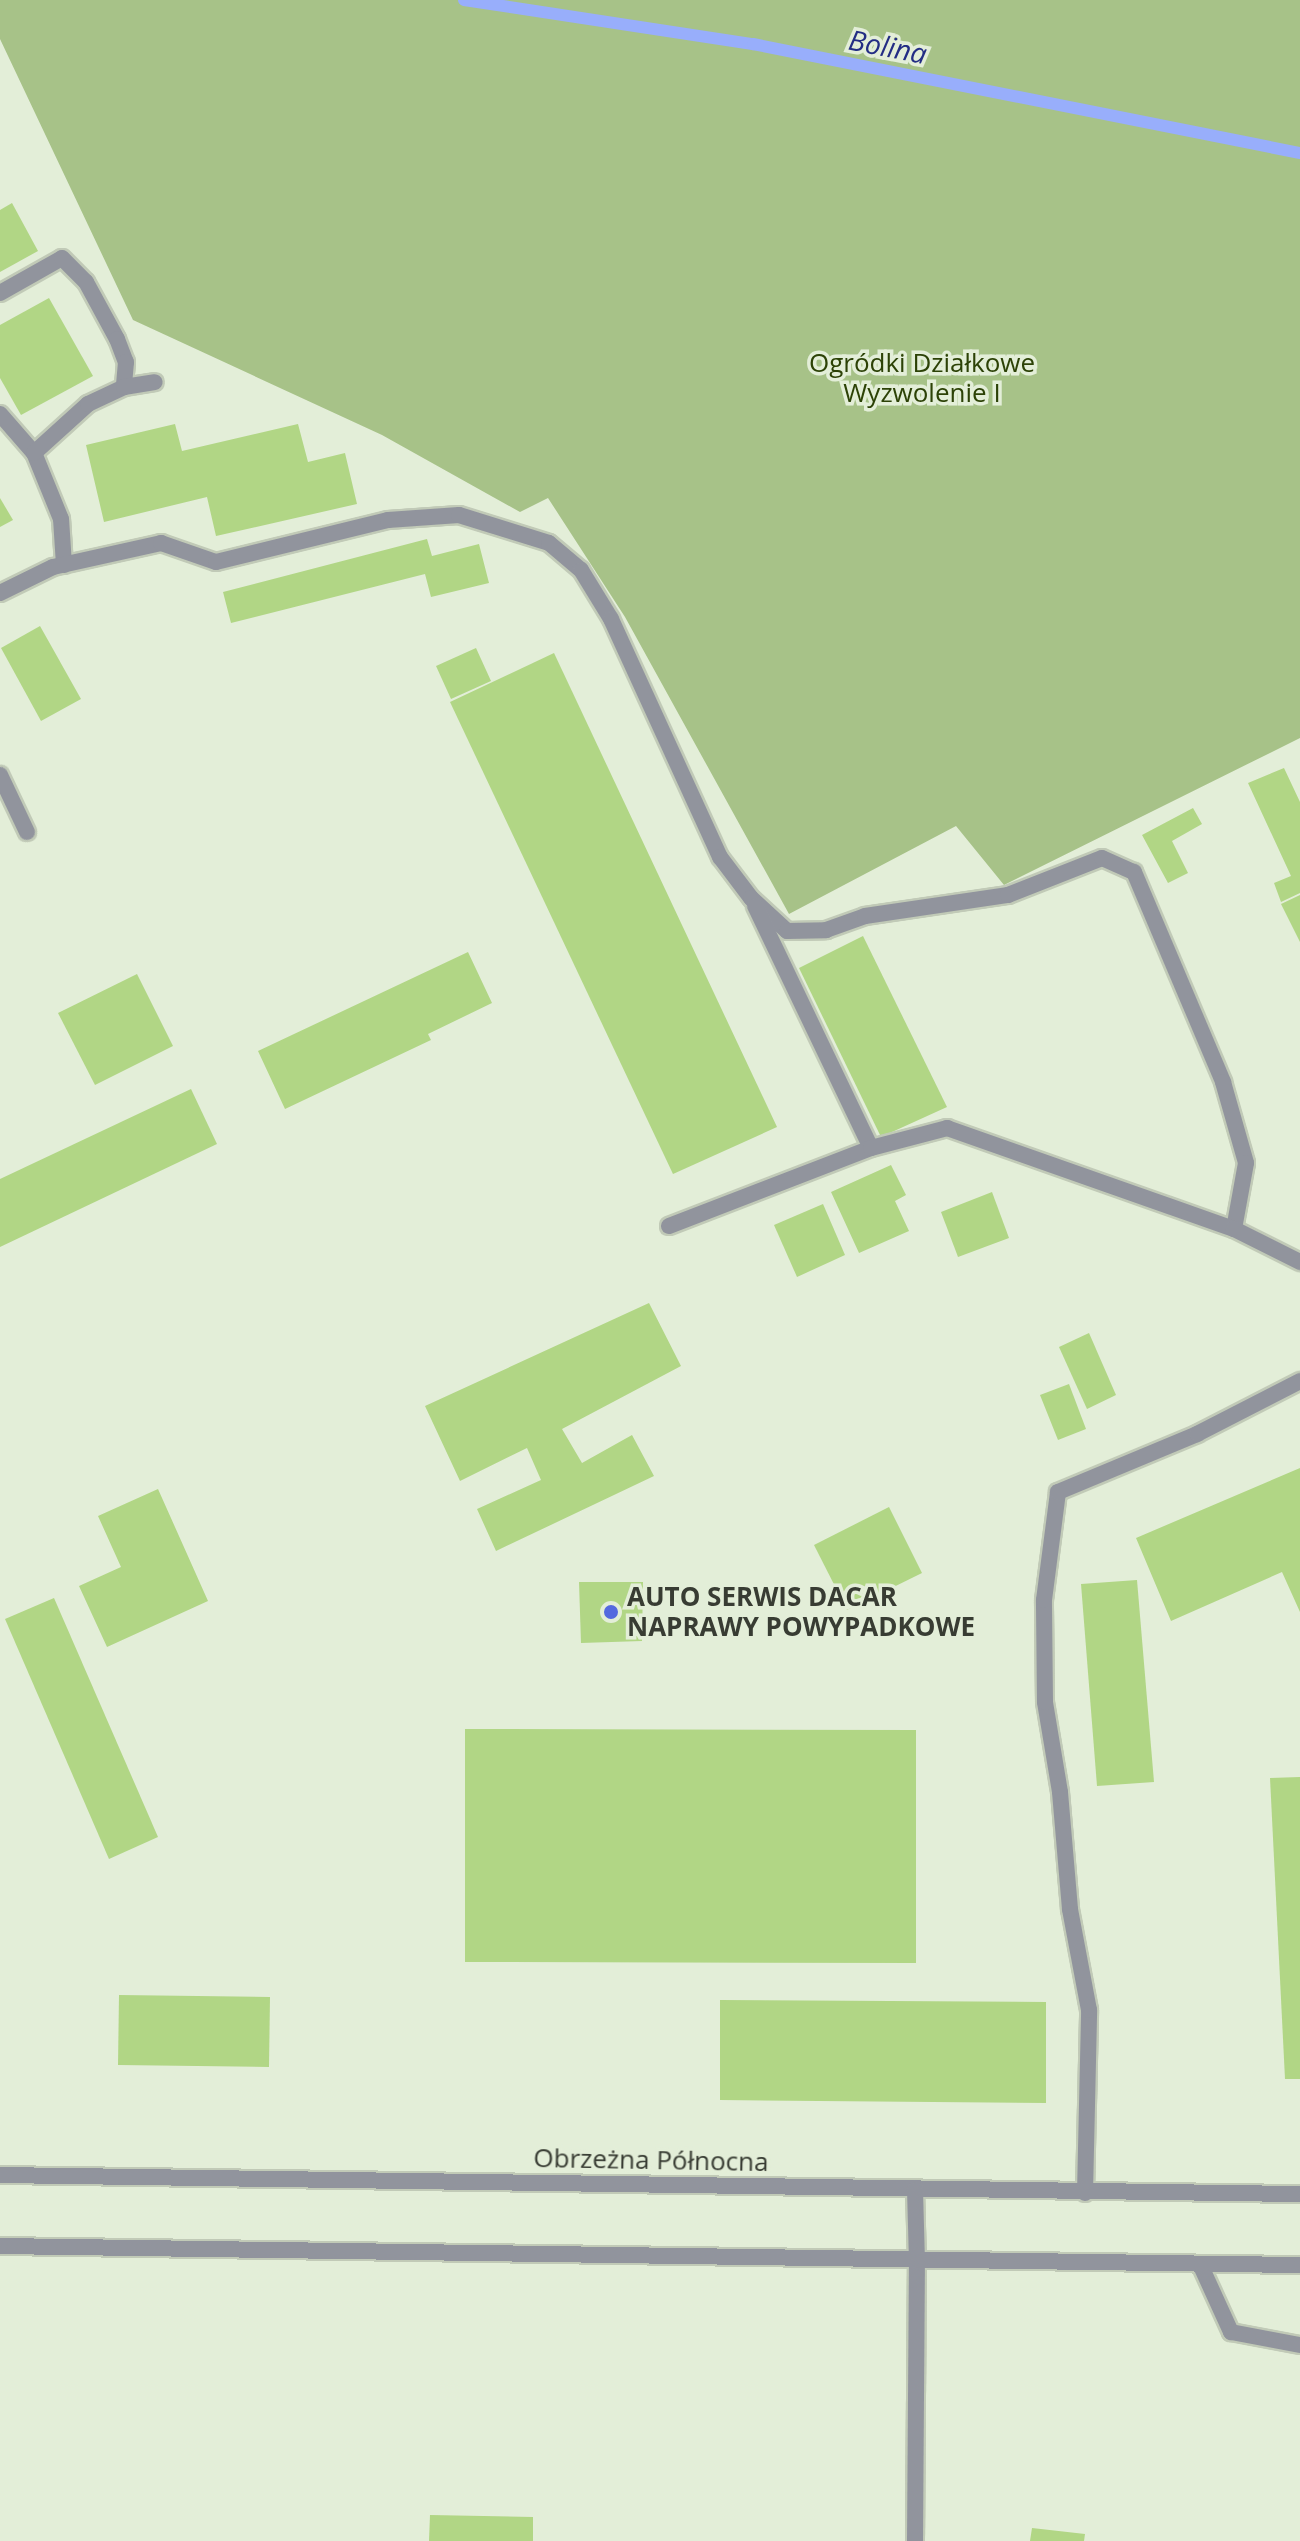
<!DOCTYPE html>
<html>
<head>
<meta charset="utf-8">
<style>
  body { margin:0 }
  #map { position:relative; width:1300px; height:2541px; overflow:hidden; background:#e3eed8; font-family:"Open Sans",sans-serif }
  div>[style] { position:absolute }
  .green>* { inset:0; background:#a7c288 }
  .stream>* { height:12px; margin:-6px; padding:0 6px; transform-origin:6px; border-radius:6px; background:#98aefb }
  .building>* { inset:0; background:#b1d685 }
  .roads { filter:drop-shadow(2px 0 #c1cab7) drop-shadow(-2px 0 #c1cab7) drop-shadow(0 2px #c1cab7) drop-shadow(0 -2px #c1cab7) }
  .service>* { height:16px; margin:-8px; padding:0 8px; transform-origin:8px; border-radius:8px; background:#91949d }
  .minor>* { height:16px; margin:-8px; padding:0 8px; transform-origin:8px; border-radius:8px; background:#91949d }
  .tertiary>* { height:16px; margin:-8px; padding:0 8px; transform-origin:8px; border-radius:8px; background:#91949d }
  .dots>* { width:22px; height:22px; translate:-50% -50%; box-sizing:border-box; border:4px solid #e3eed8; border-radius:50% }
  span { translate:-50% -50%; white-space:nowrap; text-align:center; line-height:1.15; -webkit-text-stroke:7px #e3eed8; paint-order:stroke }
  .park-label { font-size:26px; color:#2c4206 }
  .poi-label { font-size:26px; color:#383c33; font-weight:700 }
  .left { translate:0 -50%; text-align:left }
  .street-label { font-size:26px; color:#383c33 }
  .water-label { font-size:28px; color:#232d84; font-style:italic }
</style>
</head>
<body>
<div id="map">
  <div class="green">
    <div style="clip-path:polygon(0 0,1300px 0,1300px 738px,1004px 885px,956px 826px,789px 914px,625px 617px,548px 498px,520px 512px,382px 435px,133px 320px,0 39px)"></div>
  </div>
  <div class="stream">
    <div style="left:464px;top:0;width:292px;rotate:8.7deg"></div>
    <div style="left:753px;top:44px;width:558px;rotate:11.27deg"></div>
  </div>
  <div class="building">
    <div style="clip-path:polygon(12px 203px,38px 251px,0 272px,0 210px)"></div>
    <div style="clip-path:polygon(49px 298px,93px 376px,21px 415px,0 378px,0 325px)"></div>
    <div style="clip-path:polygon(175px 424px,182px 451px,298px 424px,308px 462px,345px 453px,357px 504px,216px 536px,207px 497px,104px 522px,86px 445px)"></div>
    <div style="clip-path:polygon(0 498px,13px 520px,0 527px)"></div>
    <div style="clip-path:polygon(427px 539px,432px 556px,479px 544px,489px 583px,431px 597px,425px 574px,231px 623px,223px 592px)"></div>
    <div style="clip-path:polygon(40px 626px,81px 699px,41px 721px,1px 648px)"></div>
    <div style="clip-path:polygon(476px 648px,491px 681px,451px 699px,436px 666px)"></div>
    <div style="clip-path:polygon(554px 653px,777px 1127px,673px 1174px,450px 702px)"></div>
    <div style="clip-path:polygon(1284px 768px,1300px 802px,1300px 893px,1281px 902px,1274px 883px,1291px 876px,1248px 783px)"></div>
    <div style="clip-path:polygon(1193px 808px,1202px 824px,1172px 841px,1188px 873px,1168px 883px,1142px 835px)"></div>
    <div style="clip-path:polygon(1300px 895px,1300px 942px,1281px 904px)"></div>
    <div style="clip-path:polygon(863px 936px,947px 1107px,881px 1137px,799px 968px)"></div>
    <div style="clip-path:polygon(468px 952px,492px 1003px,428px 1034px,431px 1040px,285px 1109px,258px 1051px)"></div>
    <div style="clip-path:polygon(137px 974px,173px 1046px,95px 1085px,58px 1013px)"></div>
    <div style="clip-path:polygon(191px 1089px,217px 1144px,0 1247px,0 1179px)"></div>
    <div style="clip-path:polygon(891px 1165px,906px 1195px,895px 1201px,909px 1231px,859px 1253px,831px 1192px)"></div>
    <div style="clip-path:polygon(992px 1192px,1009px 1238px,958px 1257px,941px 1212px)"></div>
    <div style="clip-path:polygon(823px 1204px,845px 1255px,797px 1277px,774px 1225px)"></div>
    <div style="clip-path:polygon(649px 1303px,681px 1366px,562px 1429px,582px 1463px,632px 1435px,654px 1476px,496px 1551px,477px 1509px,541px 1480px,527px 1448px,460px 1481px,425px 1406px)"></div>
    <div style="clip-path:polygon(1089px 1333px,1116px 1395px,1087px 1409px,1059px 1347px)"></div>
    <div style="clip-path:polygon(1069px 1384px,1086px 1429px,1058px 1440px,1040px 1395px)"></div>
    <div style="clip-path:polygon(1300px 1468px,1300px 1612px,1282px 1572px,1171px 1621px,1136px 1538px)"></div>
    <div style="clip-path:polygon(158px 1489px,208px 1601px,107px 1647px,79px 1586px,121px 1567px,98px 1516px)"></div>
    <div style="clip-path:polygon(889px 1507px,922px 1573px,847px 1610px,814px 1545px)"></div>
    <div style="clip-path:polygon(1137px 1580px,1154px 1782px,1097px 1786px,1081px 1584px)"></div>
    <div style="clip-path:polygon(579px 1582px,643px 1582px,642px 1641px,581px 1643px)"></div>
    <div style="clip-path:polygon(54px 1598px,158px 1837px,109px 1859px,5px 1619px)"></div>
    <div style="clip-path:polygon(465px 1729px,916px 1730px,916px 1963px,465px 1962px)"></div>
    <div style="clip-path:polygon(1300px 1777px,1300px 2079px,1285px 2079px,1270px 1778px)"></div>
    <div style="clip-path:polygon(119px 1995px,270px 1997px,269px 2067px,118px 2065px)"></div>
    <div style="clip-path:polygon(720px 2000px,1046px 2002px,1046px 2103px,720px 2100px)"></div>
    <div style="clip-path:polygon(430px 2515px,533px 2517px,533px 2541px,429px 2541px)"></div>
    <div style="clip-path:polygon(1032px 2528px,1085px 2534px,1084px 2541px,1030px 2541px)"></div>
  </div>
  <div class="roads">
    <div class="service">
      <div style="left:0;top:293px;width:71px;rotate:-29.4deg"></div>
      <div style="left:62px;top:258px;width:34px;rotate:45deg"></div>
      <div style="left:86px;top:282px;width:65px;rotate:61.5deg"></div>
      <div style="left:117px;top:339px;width:25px;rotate:69deg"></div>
      <div style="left:126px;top:362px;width:25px;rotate:95deg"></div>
      <div style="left:0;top:414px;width:52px;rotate:48.9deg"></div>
      <div style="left:64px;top:565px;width:46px;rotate:-93.7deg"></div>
      <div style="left:61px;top:519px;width:71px;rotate:-112.2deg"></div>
      <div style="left:34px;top:453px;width:73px;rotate:-42.2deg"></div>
      <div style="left:88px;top:404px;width:40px;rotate:-25deg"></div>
      <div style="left:124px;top:387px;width:31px;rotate:-9deg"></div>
      <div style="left:0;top:593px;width:59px;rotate:-26.1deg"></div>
      <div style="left:53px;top:567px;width:111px;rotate:-12.5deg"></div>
      <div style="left:161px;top:543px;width:58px;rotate:19.1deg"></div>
      <div style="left:216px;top:562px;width:177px;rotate:-13.7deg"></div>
      <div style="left:388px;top:520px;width:71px;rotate:-4deg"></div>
      <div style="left:459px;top:515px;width:94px;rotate:17.3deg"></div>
      <div style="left:549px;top:543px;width:42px;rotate:40.2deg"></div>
      <div style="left:581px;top:570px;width:57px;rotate:58.5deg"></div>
      <div style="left:611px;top:619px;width:262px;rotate:65.4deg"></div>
      <div style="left:720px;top:857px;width:51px;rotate:52.9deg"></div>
      <div style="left:751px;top:898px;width:49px;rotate:42.5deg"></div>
      <div style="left:787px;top:931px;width:39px;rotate:-1deg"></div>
      <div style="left:826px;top:930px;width:41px;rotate:-19.7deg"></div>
      <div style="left:865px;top:916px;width:145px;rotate:-8.4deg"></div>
      <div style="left:1008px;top:895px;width:101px;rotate:-21.5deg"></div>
      <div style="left:1102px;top:858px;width:35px;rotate:24deg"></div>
      <div style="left:1134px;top:872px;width:228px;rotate:67deg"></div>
      <div style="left:1223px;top:1082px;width:84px;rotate:74.1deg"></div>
      <div style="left:1246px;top:1163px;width:67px;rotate:100.3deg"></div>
      <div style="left:755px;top:906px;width:268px;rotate:64.4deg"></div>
      <div style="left:669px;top:1226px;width:217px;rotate:-21.1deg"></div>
      <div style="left:871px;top:1148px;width:79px;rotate:-14.7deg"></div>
      <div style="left:947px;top:1128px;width:304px;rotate:19.4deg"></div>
      <div style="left:1234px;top:1229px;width:74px;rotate:26.6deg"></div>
      <div style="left:1085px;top:2193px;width:183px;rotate:-88.7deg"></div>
      <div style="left:1089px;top:2010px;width:103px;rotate:-100.7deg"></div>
      <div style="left:1070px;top:1909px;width:117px;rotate:-94.9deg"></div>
      <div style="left:1060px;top:1792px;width:91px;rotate:-99.5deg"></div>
      <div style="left:1045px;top:1702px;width:102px;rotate:-90.6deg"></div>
      <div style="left:1044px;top:1600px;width:109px;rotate:-82.6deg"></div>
      <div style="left:1058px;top:1492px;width:151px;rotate:-22.6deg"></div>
      <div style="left:1197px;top:1434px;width:116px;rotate:-27.2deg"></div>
      <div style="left:1200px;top:2264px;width:75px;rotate:65.5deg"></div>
      <div style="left:1231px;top:2332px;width:70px;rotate:10.7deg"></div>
      <div style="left:915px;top:2541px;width:281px;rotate:-89.6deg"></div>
    </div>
    <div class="minor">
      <div style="left:0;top:775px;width:63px;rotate:64.7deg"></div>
    </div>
    <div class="tertiary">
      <div style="left:0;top:2175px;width:1300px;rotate:0.84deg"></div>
      <div style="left:915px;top:2190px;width:70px;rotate:88.4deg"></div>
      <div style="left:0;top:2246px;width:1300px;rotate:0.84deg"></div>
    </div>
  </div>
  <div class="dots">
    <div style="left:611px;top:1612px;background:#5469df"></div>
  </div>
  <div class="park-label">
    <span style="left:922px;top:378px">Ogródki Działkowe<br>Wyzwolenie I</span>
  </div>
  <div class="poi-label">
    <span class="left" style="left:627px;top:1612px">AUTO SERWIS DACAR<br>NAPRAWY POWYPADKOWE</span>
  </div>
  <div class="street-label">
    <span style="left:651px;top:2160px;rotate:1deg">Obrzeżna Północna</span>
  </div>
  <div class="water-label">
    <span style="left:888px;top:46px;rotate:11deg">Bolina</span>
  </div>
</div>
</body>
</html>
